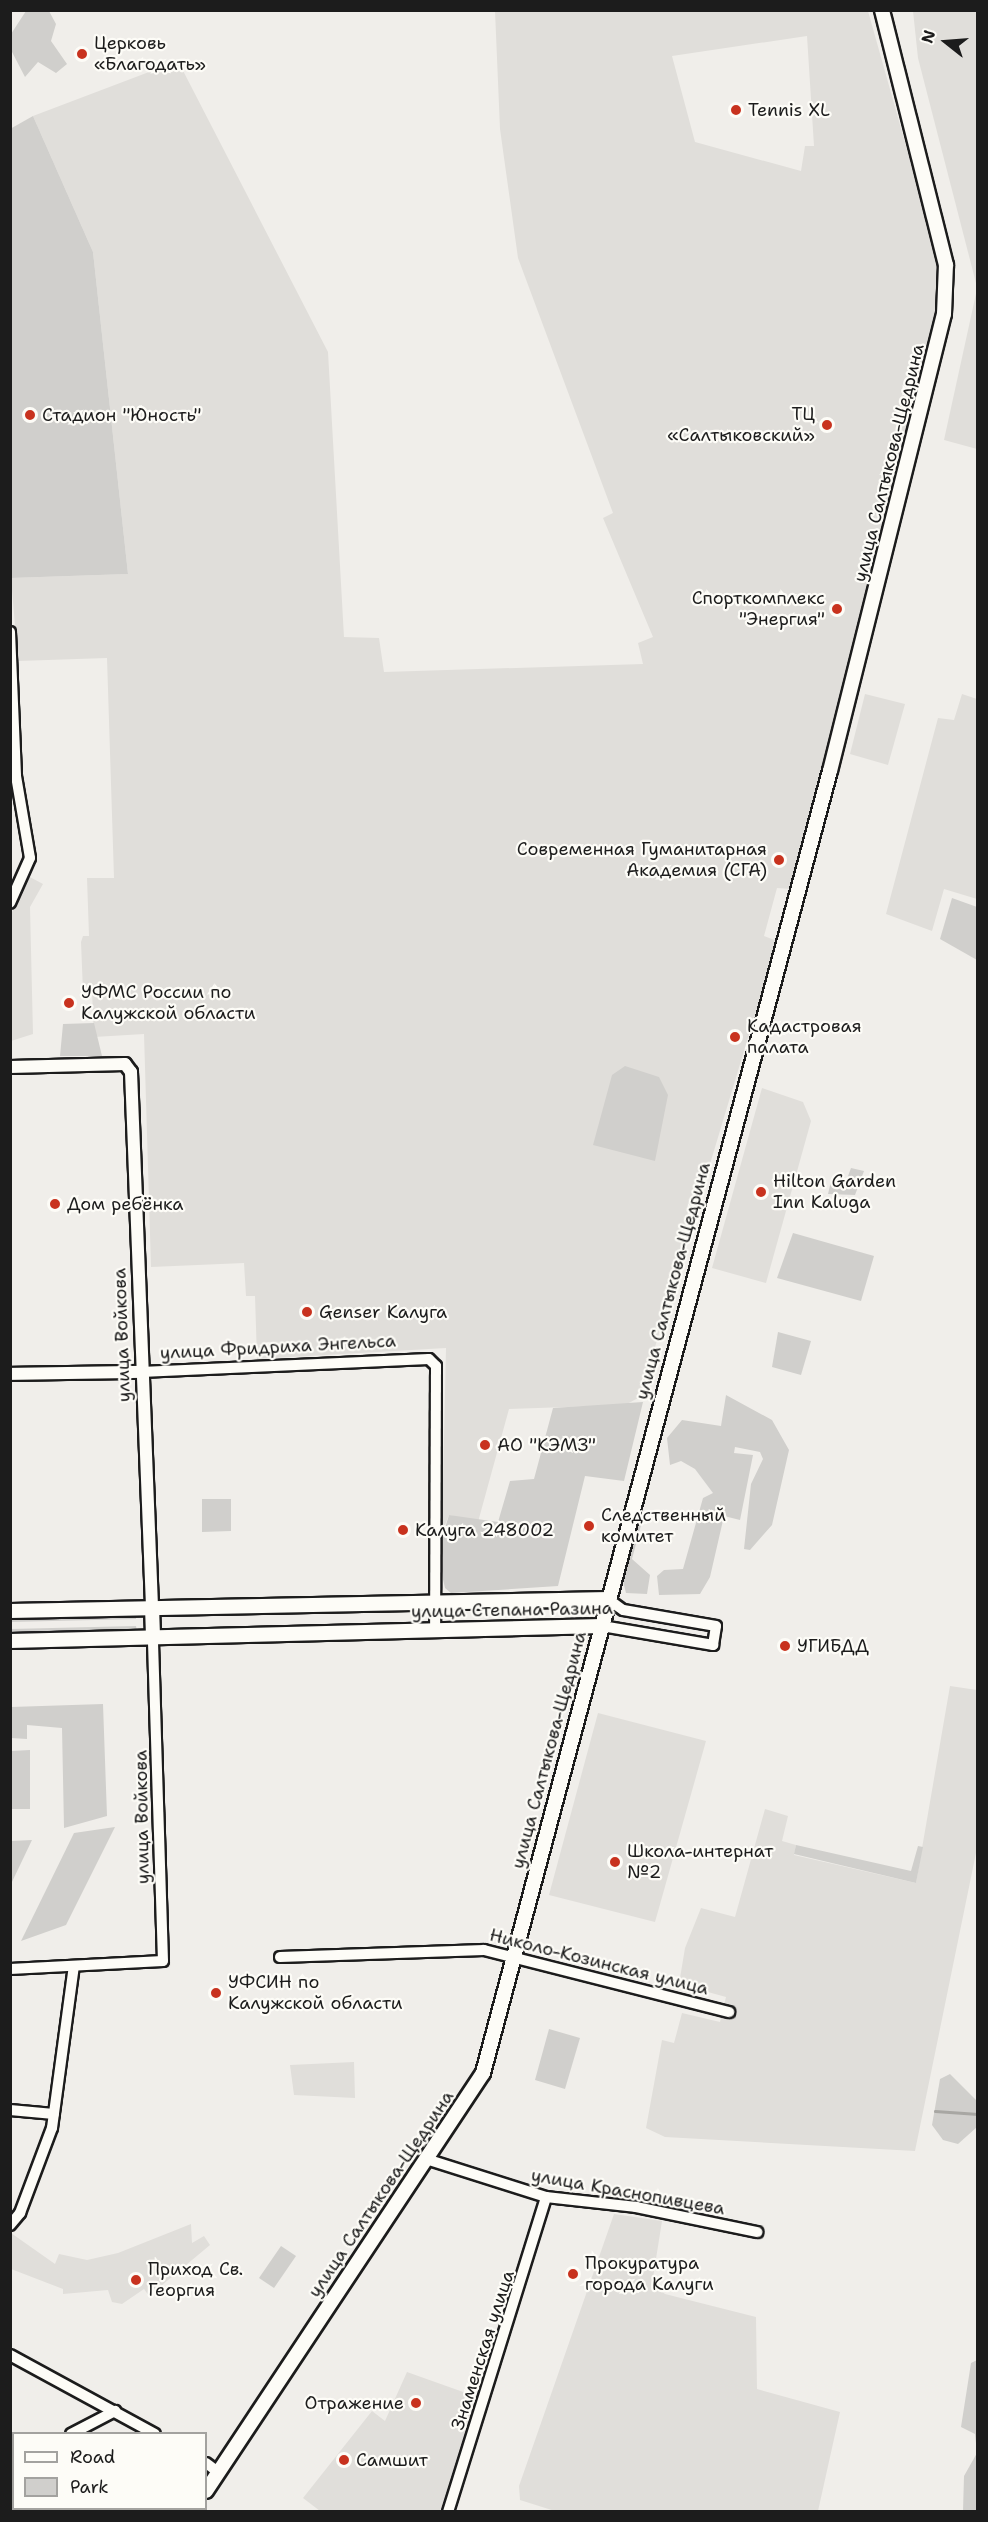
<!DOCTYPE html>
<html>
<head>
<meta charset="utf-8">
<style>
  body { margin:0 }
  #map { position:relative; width:988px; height:2522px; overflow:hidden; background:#f0eeea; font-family:"Shantell Sans",sans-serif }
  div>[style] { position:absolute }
  .built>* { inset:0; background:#e0deda }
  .green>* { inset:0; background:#d0cfcc }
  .stream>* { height:3px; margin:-1.5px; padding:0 1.5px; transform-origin:1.5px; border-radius:1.5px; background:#a8a7a3 }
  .roads { filter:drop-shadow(2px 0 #1c1c1c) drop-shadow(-2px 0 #1c1c1c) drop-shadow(0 2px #1c1c1c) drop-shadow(0 -2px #1c1c1c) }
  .minor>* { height:10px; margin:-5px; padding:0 5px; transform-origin:5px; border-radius:5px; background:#fdfcf7 }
  .tertiary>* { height:12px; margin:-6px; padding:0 6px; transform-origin:6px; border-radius:6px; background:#fdfcf7 }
  .secondary>* { height:14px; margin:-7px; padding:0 7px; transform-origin:7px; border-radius:7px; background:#fdfcf7 }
  .dots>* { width:16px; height:16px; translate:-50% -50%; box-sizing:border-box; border:3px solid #fdfcf7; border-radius:50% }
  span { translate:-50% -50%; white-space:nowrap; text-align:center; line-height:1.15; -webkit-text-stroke:4.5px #fdfcf7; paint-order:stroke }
  .poi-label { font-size:18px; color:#1c1c1c }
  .left { translate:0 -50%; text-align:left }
  .right { translate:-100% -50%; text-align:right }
  .street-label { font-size:18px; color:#1c1c1c }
  .frame { position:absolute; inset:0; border:12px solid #1c1c1c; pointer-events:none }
  .legend { position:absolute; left:12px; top:2432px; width:195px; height:78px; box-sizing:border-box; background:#fdfcf7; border:2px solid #a3a29f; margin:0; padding:8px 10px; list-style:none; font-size:18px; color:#1c1c1c }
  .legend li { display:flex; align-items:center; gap:12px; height:30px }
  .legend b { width:30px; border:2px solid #a3a29f }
  .north { position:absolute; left:916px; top:12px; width:60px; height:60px; -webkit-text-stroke:4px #fdfcf7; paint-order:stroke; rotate:287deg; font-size:16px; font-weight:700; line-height:24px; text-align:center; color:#1c1c1c }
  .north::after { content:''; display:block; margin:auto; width:21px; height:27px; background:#1c1c1c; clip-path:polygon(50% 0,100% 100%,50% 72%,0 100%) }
</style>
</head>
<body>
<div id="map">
  <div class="built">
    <div style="clip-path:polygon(evenodd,495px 11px,868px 11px,942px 274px,940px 304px,791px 889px,777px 888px,764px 936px,777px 941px,640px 1397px,625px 1405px,509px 1409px,478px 1522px,449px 1515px,433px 1555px,443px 1483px,446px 1348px,257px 1359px,255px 1296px,246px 1296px,244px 1263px,151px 1267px,144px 1034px,94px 1037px,92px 991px,83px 992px,81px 942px,83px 936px,89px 936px,87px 878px,114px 878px,107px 658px,18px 661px,11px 578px,128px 574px,93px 252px,33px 116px,178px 61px,328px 352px,344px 637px,379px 638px,384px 672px,643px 664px,638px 643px,653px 637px,603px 518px,613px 513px,518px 258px,500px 129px,495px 11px,807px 36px,814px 146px,805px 146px,801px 171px,695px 142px,672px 56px,807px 36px)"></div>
    <div style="clip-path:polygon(913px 11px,977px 11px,977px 287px,918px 58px)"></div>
    <div style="clip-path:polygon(977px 289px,978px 449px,977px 449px,944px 440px)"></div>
    <div style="clip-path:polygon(865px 694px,905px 704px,888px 765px,850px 754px)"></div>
    <div style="clip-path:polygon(962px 694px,977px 699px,977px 899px,944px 889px,932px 931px,886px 914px,938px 718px,954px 720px)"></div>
    <div style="clip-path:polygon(26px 875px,43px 884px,30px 907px,33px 1034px,11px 1041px,11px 915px)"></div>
    <div style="clip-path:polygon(762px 1088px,803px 1102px,811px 1121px,766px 1283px,712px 1268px)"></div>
    <div style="clip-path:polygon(950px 1686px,977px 1690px,977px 1848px,915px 2151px,665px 2137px,646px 2128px,662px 2040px,674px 2043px,682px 2013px,720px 2022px,726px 1997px,679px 1984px,685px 1948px,701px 1908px,735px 1917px,765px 1809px,788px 1816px,782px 1841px,796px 1845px,794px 1855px,916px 1883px)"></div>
    <div style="clip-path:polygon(598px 1713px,706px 1741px,655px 1922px,549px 1895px)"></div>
    <div style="clip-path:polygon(354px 2062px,355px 2098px,294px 2095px,290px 2065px)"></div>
    <div style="clip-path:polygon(614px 2214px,662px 2221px,652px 2284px,665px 2294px,756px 2317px,757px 2389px,840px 2412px,818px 2511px,558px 2512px,520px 2500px,519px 2486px)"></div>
    <div style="clip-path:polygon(191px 2224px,192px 2243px,204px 2236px,210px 2245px,149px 2296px,144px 2289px,122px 2304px,112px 2302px,108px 2290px,63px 2294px,63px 2289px,11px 2269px,11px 2233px,55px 2264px,59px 2254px,87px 2260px,118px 2253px)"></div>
    <div style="clip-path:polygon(407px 2372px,480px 2398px,442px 2511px,320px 2511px,303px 2498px,372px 2411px,385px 2421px)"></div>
  </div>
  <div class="green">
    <div style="clip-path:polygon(26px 11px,49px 11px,56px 24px,51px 41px,67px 64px,56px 73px,38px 62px,25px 77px,11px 50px,11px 34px)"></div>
    <div style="clip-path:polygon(33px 116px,93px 252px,128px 574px,11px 578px,10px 129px)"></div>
    <div style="clip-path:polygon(952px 898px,977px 907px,977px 960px,940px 939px)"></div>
    <div style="clip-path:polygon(94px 1023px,102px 1056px,60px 1056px,63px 1024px)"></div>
    <div style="clip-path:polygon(625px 1066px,659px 1077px,668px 1095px,655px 1161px,593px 1145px,612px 1075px)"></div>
    <div style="clip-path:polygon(851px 1168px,864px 1171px,855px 1195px,828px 1194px,831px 1181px,847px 1179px)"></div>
    <div style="clip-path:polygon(793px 1233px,874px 1256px,861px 1301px,777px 1278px)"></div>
    <div style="clip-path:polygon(778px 1332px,811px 1341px,801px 1375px,772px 1367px)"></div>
    <div style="clip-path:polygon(726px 1395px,772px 1420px,789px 1450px,772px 1525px,750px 1550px,744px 1549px,751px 1484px,763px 1459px,760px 1452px,735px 1447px,734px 1453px,753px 1455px,740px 1520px,724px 1516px,710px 1577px,700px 1594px,659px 1595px,657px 1576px,664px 1570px,683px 1569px,703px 1498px,713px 1493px,695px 1469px,681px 1461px,670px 1465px,667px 1438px,682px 1420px,721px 1426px)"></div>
    <div style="clip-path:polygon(643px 1402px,624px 1481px,585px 1476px,558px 1586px,451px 1593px,445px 1588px,437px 1554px,449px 1515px,498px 1522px,510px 1481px,534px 1479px,553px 1408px)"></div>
    <div style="clip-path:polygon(202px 1499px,231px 1499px,231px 1531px,202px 1532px)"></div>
    <div style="clip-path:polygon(637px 1513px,644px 1514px,632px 1559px,650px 1575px,647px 1594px,626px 1593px,621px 1573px)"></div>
    <div style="clip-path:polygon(136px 1611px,136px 1619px,11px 1622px,10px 1614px)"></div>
    <div style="clip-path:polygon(136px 1626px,137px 1632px,11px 1636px,10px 1629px)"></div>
    <div style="clip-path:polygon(103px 1704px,107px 1816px,64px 1828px,62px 1728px,27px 1725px,27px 1739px,11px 1738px,11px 1707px)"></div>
    <div style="clip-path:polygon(30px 1750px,30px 1809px,11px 1809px,11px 1751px)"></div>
    <div style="clip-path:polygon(115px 1827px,66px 1925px,21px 1941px,74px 1833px)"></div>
    <div style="clip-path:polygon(32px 1840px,11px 1884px,11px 1841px)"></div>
    <div style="clip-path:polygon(796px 1845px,911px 1871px,918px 1846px,923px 1847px,916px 1883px,794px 1854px)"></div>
    <div style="clip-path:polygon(549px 2029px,580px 2038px,565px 2089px,535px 2080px)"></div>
    <div style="clip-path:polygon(950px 2074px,977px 2101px,977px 2127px,958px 2144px,943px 2140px,932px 2125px,940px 2079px)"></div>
    <div style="clip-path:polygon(281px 2246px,296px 2256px,274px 2288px,259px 2278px)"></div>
    <div style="clip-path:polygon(977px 2360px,977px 2511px,963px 2511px,964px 2476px,977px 2453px,975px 2434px,961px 2427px,971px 2363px)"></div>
  </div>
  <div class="stream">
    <div style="left:935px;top:2111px;width:43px;rotate:4deg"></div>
  </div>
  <div class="roads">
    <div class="minor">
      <div style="left:10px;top:632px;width:144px;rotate:87.6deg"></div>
      <div style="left:16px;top:776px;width:83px;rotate:80.3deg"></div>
      <div style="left:30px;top:858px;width:49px;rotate:114deg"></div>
      <div style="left:141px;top:1372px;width:288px;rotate:-2.6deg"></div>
      <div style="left:429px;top:1359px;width:10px;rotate:45deg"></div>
      <div style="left:436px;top:1366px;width:263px;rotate:90.2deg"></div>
      <div style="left:602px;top:1626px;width:113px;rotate:9.7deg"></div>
      <div style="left:713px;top:1645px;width:19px;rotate:-81deg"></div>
      <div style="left:716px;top:1626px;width:94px;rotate:-170.2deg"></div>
      <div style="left:623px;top:1610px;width:19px;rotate:-144deg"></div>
      <div style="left:280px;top:1957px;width:204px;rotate:-2deg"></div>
      <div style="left:484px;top:1950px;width:253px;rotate:14.2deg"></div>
      <div style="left:10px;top:1969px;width:153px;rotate:-3deg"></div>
      <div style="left:163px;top:1961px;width:324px;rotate:-91.8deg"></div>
      <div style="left:10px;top:2110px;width:44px;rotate:5.2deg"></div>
      <div style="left:426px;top:2159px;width:126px;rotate:17.6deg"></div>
      <div style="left:546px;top:2197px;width:91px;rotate:6.3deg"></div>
      <div style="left:636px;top:2207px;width:124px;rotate:11.7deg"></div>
      <div style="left:10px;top:2225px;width:16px;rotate:-50deg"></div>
      <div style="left:20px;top:2213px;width:91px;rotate:-69.4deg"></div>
      <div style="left:52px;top:2128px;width:163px;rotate:-82.3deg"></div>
      <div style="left:10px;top:2355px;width:165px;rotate:28.6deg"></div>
      <div style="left:71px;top:2434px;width:50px;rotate:-27.6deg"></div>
      <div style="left:206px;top:2463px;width:15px;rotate:37deg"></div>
      <div style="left:10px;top:2465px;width:4px;rotate:-14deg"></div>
      <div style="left:448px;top:2512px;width:330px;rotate:-72.7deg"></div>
    </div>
    <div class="tertiary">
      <div style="left:10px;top:1067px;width:115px;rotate:-1.5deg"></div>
      <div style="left:125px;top:1064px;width:10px;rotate:53deg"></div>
      <div style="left:131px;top:1072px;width:535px;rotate:87.75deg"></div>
      <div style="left:10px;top:1374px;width:131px;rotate:-0.9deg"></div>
    </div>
    <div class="secondary">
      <div style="left:152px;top:1607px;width:30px;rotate:88deg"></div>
      <div style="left:10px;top:1611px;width:598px;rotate:-1.15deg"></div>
      <div style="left:10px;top:1641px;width:592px;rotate:-1.45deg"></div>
      <div style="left:206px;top:2491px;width:501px;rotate:-56.47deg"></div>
      <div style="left:483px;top:2073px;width:1347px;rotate:-75.08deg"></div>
      <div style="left:830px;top:771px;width:471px;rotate:-76deg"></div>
      <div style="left:944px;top:314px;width:49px;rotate:-87.7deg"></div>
      <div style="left:946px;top:265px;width:263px;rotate:-104.1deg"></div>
      <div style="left:191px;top:2512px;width:4px;rotate:-63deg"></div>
    </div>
  </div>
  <div class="dots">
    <div style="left:82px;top:54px;background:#c8321e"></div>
    <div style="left:736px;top:110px;background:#c8321e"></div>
    <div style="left:30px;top:415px;background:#c8321e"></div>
    <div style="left:827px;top:425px;background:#c8321e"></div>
    <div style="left:837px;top:609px;background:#c8321e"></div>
    <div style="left:779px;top:860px;background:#c8321e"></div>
    <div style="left:69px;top:1003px;background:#c8321e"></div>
    <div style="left:735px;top:1037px;background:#c8321e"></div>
    <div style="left:761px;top:1192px;background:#c8321e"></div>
    <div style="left:55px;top:1204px;background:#c8321e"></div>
    <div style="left:307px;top:1312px;background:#c8321e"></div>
    <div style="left:485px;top:1445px;background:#c8321e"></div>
    <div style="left:589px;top:1526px;background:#c8321e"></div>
    <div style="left:403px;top:1530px;background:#c8321e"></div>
    <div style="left:785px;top:1646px;background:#c8321e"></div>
    <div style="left:615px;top:1862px;background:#c8321e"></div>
    <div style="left:216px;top:1993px;background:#c8321e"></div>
    <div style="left:573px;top:2274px;background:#c8321e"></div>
    <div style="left:136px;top:2280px;background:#c8321e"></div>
    <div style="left:416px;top:2403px;background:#c8321e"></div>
    <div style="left:344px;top:2460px;background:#c8321e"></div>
  </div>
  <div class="poi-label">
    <span class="left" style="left:94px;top:54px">Церковь<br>«Благодать»</span>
    <span class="left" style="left:748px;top:110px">Tennis XL</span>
    <span class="left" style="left:42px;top:415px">Стадион "Юность"</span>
    <span class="right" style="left:815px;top:425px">ТЦ<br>«Салтыковский»</span>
    <span class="right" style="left:825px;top:609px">Спорткомплекс<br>"Энергия"</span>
    <span class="right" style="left:767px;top:860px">Современная Гуманитарная<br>Академия (СГА)</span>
    <span class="left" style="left:81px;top:1003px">УФМС России по<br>Калужской области</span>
    <span class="left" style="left:747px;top:1037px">Кадастровая<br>палата</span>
    <span class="left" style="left:773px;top:1192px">Hilton Garden<br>Inn Kaluga</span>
    <span class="left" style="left:67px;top:1204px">Дом ребёнка</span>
    <span class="left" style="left:319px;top:1312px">Genser Калуга</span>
    <span class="left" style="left:497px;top:1445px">АО "КЭМЗ"</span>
    <span class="left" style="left:601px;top:1526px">Следственный<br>комитет</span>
    <span class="left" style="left:415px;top:1530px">Калуга 248002</span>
    <span class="left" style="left:797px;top:1646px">УГИБДД</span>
    <span class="left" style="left:627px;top:1862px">Школа-интернат<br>№2</span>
    <span class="left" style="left:228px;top:1993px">УФСИН по<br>Калужской области</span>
    <span class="left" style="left:585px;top:2274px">Прокуратура<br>города Калуги</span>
    <span class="left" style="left:148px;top:2280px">Приход Св.<br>Георгия</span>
    <span class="right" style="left:404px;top:2403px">Отражение</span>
    <span class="left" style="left:356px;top:2460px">Самшит</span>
  </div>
  <div class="street-label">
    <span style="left:889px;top:463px;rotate:-76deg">улица Салтыкова-Щедрина</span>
    <span style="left:673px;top:1281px;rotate:-75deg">улица Салтыкова-Щедрина</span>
    <span style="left:122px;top:1335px;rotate:-92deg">улица Войкова</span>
    <span style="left:278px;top:1347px;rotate:-3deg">улица Фридриха Энгельса</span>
    <span style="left:512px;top:1610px;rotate:-1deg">улица Степана Разина</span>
    <span style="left:549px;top:1750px;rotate:-75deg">улица Салтыкова-Щедрина</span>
    <span style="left:142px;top:1817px;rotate:-91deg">улица Войкова</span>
    <span style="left:599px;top:1962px;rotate:14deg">Николо-Козинская улица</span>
    <span style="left:628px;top:2192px;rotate:10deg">улица Краснопивцева</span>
    <span style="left:381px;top:2194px;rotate:-56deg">улица Салтыкова-Щедрина</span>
    <span style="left:483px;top:2350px;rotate:-72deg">Знаменская улица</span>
  </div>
  <div class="frame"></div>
  <ul class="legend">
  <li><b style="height:8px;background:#fdfcf7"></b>Road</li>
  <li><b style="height:16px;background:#d0cfcc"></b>Park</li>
  </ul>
  <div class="north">N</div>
</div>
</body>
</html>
